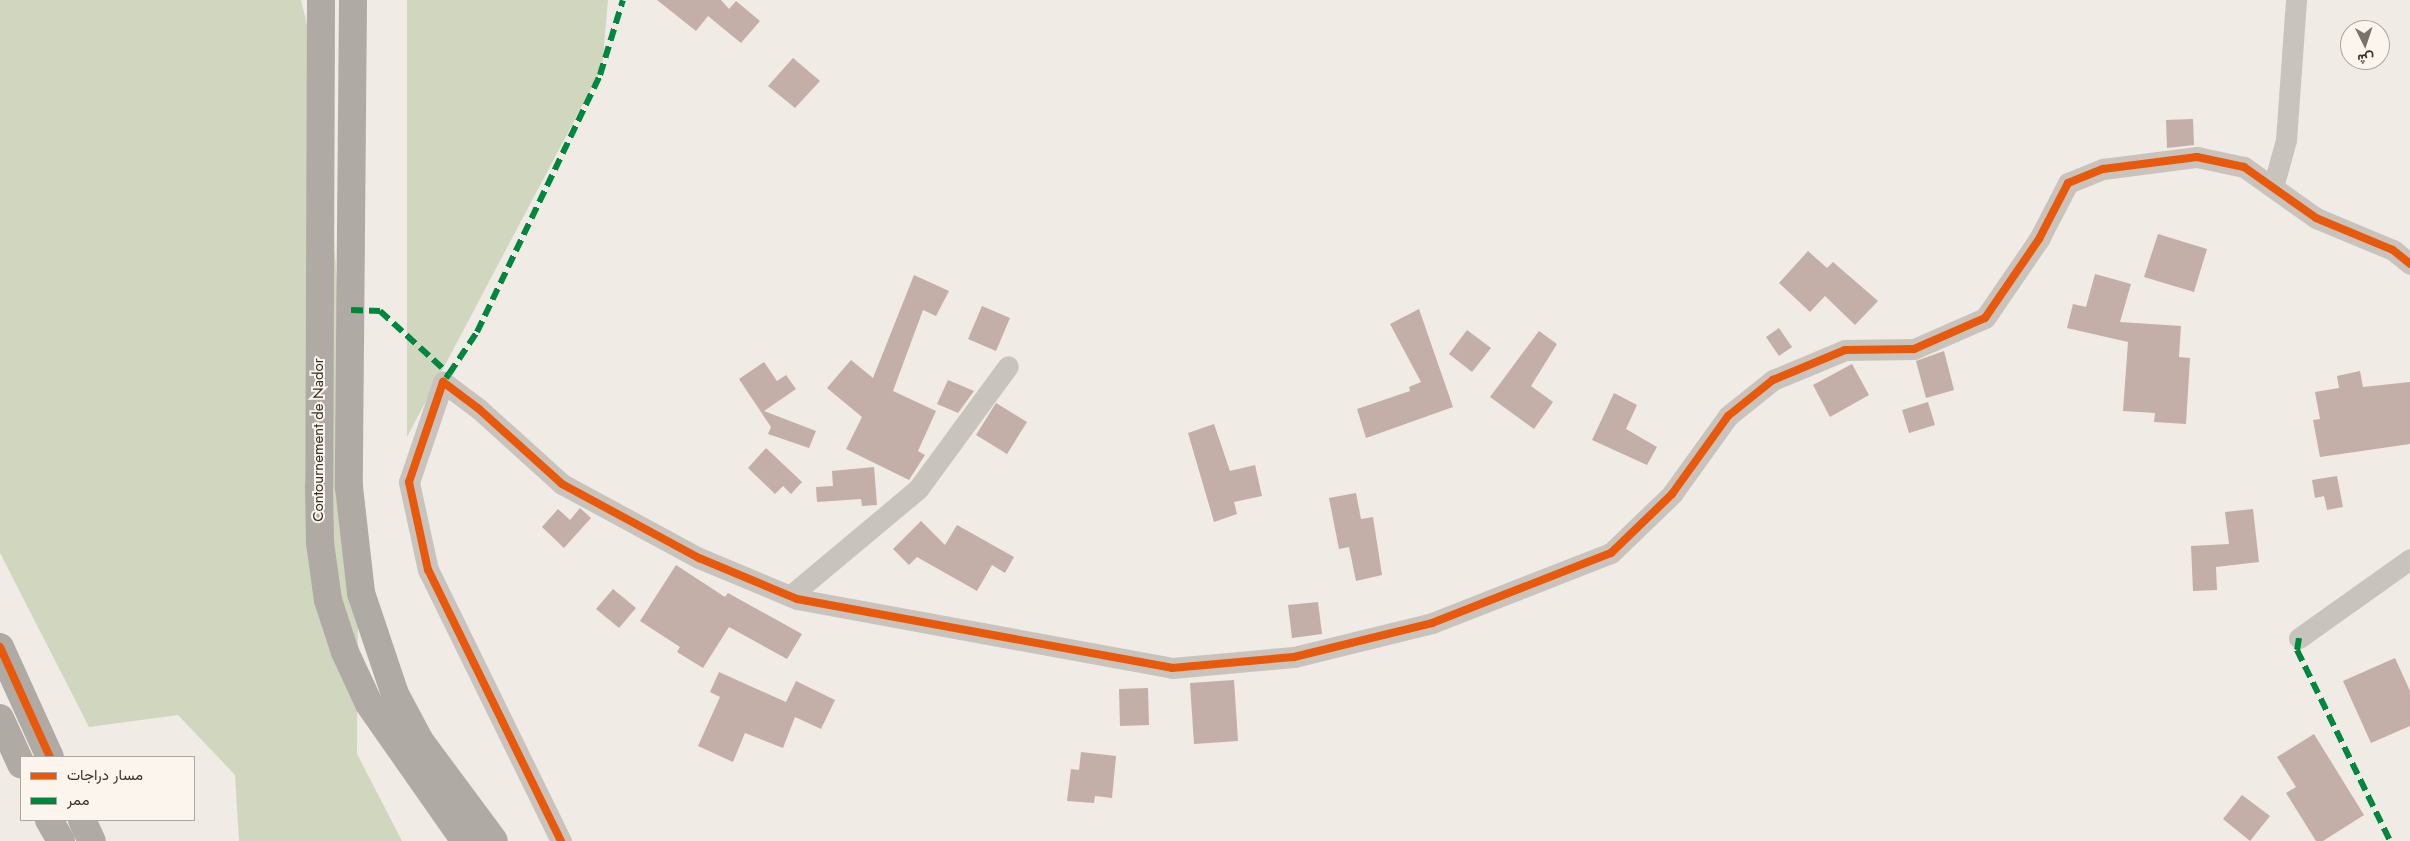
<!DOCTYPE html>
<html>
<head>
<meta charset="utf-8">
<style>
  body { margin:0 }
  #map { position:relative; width:2410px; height:841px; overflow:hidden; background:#f0ebe5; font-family:Jost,Vazirmatn,sans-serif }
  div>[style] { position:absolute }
  .green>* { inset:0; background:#d1d6bf }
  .building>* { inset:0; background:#c3afa7 }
  .minor>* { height:21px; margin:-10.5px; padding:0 10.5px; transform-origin:10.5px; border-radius:10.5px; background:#c9c3be }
  .highway>* { height:28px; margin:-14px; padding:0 14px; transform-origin:14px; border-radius:14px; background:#afaaa4 }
  .quiet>* { height:6px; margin-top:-3px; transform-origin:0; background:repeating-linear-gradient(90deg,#00873e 0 12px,transparent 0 18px) }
  .cycleway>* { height:8px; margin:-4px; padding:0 4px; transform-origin:4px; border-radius:4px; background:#e8590c }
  span { translate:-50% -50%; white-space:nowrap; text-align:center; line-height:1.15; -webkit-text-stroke:4px #fbf5ee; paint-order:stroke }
  .street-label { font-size:15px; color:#3b302b }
  .legend { position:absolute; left:20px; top:756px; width:175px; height:65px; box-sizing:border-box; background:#fbf5ee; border:1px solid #aea6a0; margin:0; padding:6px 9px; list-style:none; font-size:15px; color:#3b302b }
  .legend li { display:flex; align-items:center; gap:10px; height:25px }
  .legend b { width:25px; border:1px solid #aea6a0 }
  .north { position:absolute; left:2340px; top:20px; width:50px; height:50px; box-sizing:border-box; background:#fbf5ee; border:1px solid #aea6a0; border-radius:50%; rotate:176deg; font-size:14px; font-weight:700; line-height:20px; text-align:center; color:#3b302b }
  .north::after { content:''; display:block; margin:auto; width:18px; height:22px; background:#7a716c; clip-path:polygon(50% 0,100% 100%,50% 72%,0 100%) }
</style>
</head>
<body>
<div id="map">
  <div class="green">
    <div style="clip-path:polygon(0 0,301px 0,325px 99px,358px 611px,357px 754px,402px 841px,239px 841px,235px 775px,178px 715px,89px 727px,0 553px)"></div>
    <div style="clip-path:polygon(407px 0,608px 0,602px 68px,407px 437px)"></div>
  </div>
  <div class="building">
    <div style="clip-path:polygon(657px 0,721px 0,729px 9px,736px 1px,760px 21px,741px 43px,708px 16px,696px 31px)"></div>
    <div style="clip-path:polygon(793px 58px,820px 81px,795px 108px,768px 86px)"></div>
    <div style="clip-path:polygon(2193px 119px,2194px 145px,2167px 148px,2166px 120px)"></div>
    <div style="clip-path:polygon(2158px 234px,2207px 249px,2194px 292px,2144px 277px)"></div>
    <div style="clip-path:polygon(1808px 251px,1827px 268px,1833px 262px,1878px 301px,1855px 325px,1825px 296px,1810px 312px,1779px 283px)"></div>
    <div style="clip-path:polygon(2095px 274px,2131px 284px,2120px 322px,2181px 326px,2179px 357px,2190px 358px,2186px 424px,2154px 422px,2155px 413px,2123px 411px,2128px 342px,2067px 328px,2073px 304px,2086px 307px)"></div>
    <div style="clip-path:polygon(914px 275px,949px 291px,936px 316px,923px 310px,893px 391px,936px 411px,918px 451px,925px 455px,909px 480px,846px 449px,862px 417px,827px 388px,851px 360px,873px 378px)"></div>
    <div style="clip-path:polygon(982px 306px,1010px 318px,996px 351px,968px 339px)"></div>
    <div style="clip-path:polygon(1419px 309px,1453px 407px,1366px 438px,1357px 409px,1410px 391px,1409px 387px,1421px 382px,1390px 324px)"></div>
    <div style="clip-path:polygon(1779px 328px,1792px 347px,1779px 356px,1766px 337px)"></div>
    <div style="clip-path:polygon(1467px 330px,1491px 348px,1472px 372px,1449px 354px)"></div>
    <div style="clip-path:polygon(1539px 331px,1557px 344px,1531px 386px,1553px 402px,1534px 429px,1490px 397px)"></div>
    <div style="clip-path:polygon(1944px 351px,1954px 390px,1926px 398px,1916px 361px)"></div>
    <div style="clip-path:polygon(764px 362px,777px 381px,786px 375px,796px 389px,764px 411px,816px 431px,809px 448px,768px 434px,771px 427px,739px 379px)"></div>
    <div style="clip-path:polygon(1852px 364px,1869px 395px,1830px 417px,1813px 385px)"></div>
    <div style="clip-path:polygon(2360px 371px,2363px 387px,2410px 382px,2410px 444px,2320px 457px,2313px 420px,2320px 419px,2315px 392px,2339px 388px,2337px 376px)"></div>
    <div style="clip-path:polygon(948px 380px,974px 391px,958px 413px,937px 404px)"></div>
    <div style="clip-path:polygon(1614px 393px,1637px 405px,1626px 429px,1657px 447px,1647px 465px,1592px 440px)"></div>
    <div style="clip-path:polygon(1928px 402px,1935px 425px,1909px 433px,1902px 410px)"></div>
    <div style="clip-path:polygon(996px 403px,1027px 422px,1007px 454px,976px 435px)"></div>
    <div style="clip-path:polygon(1214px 424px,1230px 471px,1255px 465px,1262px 496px,1234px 502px,1237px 514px,1214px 522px,1188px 433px)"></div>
    <div style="clip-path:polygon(766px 448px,802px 482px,791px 494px,783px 486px,775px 494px,748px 468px)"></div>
    <div style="clip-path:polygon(874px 467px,877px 505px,862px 506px,861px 499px,817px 502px,816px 487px,833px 486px,832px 471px)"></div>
    <div style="clip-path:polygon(2337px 476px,2343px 507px,2327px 510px,2324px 496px,2315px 498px,2312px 480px)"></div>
    <div style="clip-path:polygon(1356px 493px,1361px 519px,1373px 517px,1382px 575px,1356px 581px,1349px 547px,1339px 549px,1329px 498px)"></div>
    <div style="clip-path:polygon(580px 508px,591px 518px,564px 548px,542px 527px,558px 509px,570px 520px)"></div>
    <div style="clip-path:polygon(2253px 509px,2259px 562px,2216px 567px,2217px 590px,2193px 591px,2191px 546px,2229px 544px,2225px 512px)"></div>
    <div style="clip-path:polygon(921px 521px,945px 545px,957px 525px,1014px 557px,1005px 573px,992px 565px,977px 591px,917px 557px,909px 565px,893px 549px)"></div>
    <div style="clip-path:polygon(676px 565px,725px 597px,728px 593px,802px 634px,787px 659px,729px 627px,703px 668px,677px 652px,680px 647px,640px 621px)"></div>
    <div style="clip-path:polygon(613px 589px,636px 608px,619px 628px,596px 609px)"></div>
    <div style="clip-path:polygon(1318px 602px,1322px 634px,1292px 638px,1288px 605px)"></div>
    <div style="clip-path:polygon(2395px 658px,2410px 691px,2410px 726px,2371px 743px,2343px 681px)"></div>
    <div style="clip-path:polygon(719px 672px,786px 702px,796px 681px,835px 700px,821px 729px,795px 717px,783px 748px,745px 733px,733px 762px,698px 746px,720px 697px,710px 692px)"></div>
    <div style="clip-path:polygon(1234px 680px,1238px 741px,1194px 744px,1190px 683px)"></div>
    <div style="clip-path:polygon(1148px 688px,1149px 725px,1120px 726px,1119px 689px)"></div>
    <div style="clip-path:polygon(2314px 734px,2364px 815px,2323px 841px,2316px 841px,2286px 793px,2296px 787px,2277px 757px)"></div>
    <div style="clip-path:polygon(1081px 752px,1116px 756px,1112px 798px,1095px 796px,1094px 803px,1067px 801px,1071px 769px,1079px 770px)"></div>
    <div style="clip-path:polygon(2242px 795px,2270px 816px,2250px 841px,2223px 819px)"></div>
  </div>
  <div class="minor">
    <div style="left:2273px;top:187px;width:49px;rotate:-74.5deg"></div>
    <div style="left:2286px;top:140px;width:140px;rotate:-85.9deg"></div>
    <div style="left:790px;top:596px;width:167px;rotate:-39.9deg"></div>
    <div style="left:918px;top:489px;width:152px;rotate:-53.8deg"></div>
    <div style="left:2299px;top:638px;width:136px;rotate:-35.4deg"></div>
    <div style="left:561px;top:841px;width:302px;rotate:-116.1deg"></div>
    <div style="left:428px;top:570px;width:90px;rotate:-102.2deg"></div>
    <div style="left:409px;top:482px;width:106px;rotate:-71.2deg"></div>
    <div style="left:443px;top:382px;width:45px;rotate:36.9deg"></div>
    <div style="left:479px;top:409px;width:112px;rotate:42.1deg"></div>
    <div style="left:562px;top:484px;width:156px;rotate:28.4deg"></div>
    <div style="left:699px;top:558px;width:106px;rotate:22.7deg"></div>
    <div style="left:797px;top:599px;width:381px;rotate:10.4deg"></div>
    <div style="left:1172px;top:668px;width:122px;rotate:-5.2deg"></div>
    <div style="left:1294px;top:657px;width:142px;rotate:-13.8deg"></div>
    <div style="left:1432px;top:623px;width:192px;rotate:-21.4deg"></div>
    <div style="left:1611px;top:553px;width:85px;rotate:-44deg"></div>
    <div style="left:1672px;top:494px;width:96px;rotate:-54.3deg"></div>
    <div style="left:1728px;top:416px;width:58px;rotate:-38.7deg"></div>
    <div style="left:1773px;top:380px;width:78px;rotate:-22.6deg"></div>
    <div style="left:1845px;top:350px;width:69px;rotate:-0.8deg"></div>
    <div style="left:1914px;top:349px;width:77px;rotate:-23.6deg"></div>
    <div style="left:1985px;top:318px;width:96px;rotate:-55.6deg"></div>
    <div style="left:2039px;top:239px;width:63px;rotate:-62.6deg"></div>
    <div style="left:2068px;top:183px;width:38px;rotate:-22deg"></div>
    <div style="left:2103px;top:169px;width:95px;rotate:-7.3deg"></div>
    <div style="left:2197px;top:157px;width:48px;rotate:12deg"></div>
    <div style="left:2244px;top:167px;width:88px;rotate:35.3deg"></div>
    <div style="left:2316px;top:218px;width:83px;rotate:22.6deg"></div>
    <div style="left:2393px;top:250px;width:22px;rotate:39deg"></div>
  </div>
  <div class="highway">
    <div style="left:321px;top:0;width:486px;rotate:90.2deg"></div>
    <div style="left:319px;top:486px;width:57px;rotate:89deg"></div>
    <div style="left:320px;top:543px;width:58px;rotate:82deg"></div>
    <div style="left:328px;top:600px;width:55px;rotate:71.9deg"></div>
    <div style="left:345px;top:652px;width:57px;rotate:65.2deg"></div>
    <div style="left:369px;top:704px;width:167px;rotate:55deg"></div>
    <div style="left:353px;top:0;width:487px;rotate:90.5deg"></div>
    <div style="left:349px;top:487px;width:107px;rotate:83.5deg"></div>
    <div style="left:361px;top:593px;width:107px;rotate:71.4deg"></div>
    <div style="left:395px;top:694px;width:53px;rotate:62deg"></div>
    <div style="left:420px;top:741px;width:124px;rotate:53.5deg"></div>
    <div style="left:0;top:647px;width:121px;rotate:65.6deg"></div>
    <div style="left:0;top:718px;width:51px;rotate:65.5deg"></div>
    <div style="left:49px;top:820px;width:24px;rotate:60deg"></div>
    <div style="left:82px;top:820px;width:23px;rotate:65deg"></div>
  </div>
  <div class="quiet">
    <div style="left:351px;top:310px;width:29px;rotate:2deg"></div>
    <div style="left:380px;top:311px;width:93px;rotate:42.4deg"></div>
    <div style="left:449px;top:374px;width:5px;rotate:127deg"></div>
    <div style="left:449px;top:374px;width:50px;rotate:-56.3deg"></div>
    <div style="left:477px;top:332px;width:285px;rotate:-64.4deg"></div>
    <div style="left:600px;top:75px;width:78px;rotate:-73deg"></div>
    <div style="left:2299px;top:638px;width:12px;rotate:99deg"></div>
    <div style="left:2297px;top:650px;width:212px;rotate:64deg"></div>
  </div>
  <div class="cycleway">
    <div style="left:0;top:647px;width:121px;rotate:65.6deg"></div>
    <div style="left:561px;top:841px;width:302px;rotate:-116.1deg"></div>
    <div style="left:428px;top:570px;width:90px;rotate:-102.2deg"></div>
    <div style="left:409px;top:482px;width:106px;rotate:-71.2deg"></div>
    <div style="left:443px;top:382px;width:45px;rotate:36.9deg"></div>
    <div style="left:479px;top:409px;width:112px;rotate:42.1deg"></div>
    <div style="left:562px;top:484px;width:156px;rotate:28.4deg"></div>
    <div style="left:699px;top:558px;width:106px;rotate:22.7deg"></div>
    <div style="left:797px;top:599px;width:381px;rotate:10.4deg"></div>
    <div style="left:1172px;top:668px;width:122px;rotate:-5.2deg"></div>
    <div style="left:1294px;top:657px;width:142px;rotate:-13.8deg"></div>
    <div style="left:1432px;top:623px;width:192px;rotate:-21.4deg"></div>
    <div style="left:1611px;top:553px;width:85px;rotate:-44deg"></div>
    <div style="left:1672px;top:494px;width:96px;rotate:-54.3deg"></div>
    <div style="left:1728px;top:416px;width:58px;rotate:-38.7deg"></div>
    <div style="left:1773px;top:380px;width:78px;rotate:-22.6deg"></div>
    <div style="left:1845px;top:350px;width:69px;rotate:-0.8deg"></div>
    <div style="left:1914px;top:349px;width:77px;rotate:-23.6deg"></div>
    <div style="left:1985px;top:318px;width:96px;rotate:-55.6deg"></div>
    <div style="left:2039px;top:239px;width:63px;rotate:-62.6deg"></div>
    <div style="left:2068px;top:183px;width:38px;rotate:-22deg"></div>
    <div style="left:2103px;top:169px;width:95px;rotate:-7.3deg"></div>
    <div style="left:2197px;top:157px;width:48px;rotate:12deg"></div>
    <div style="left:2244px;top:167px;width:88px;rotate:35.3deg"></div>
    <div style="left:2316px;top:218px;width:83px;rotate:22.6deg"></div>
    <div style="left:2393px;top:250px;width:22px;rotate:39deg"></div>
  </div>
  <div class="street-label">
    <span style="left:319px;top:440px;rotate:-90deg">Contournement de Nador</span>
  </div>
  <ul class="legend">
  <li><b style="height:6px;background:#e8590c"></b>مسار دراجات</li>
  <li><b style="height:6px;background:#00873e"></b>ممر</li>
  </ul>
  <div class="north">ش</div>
</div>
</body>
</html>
